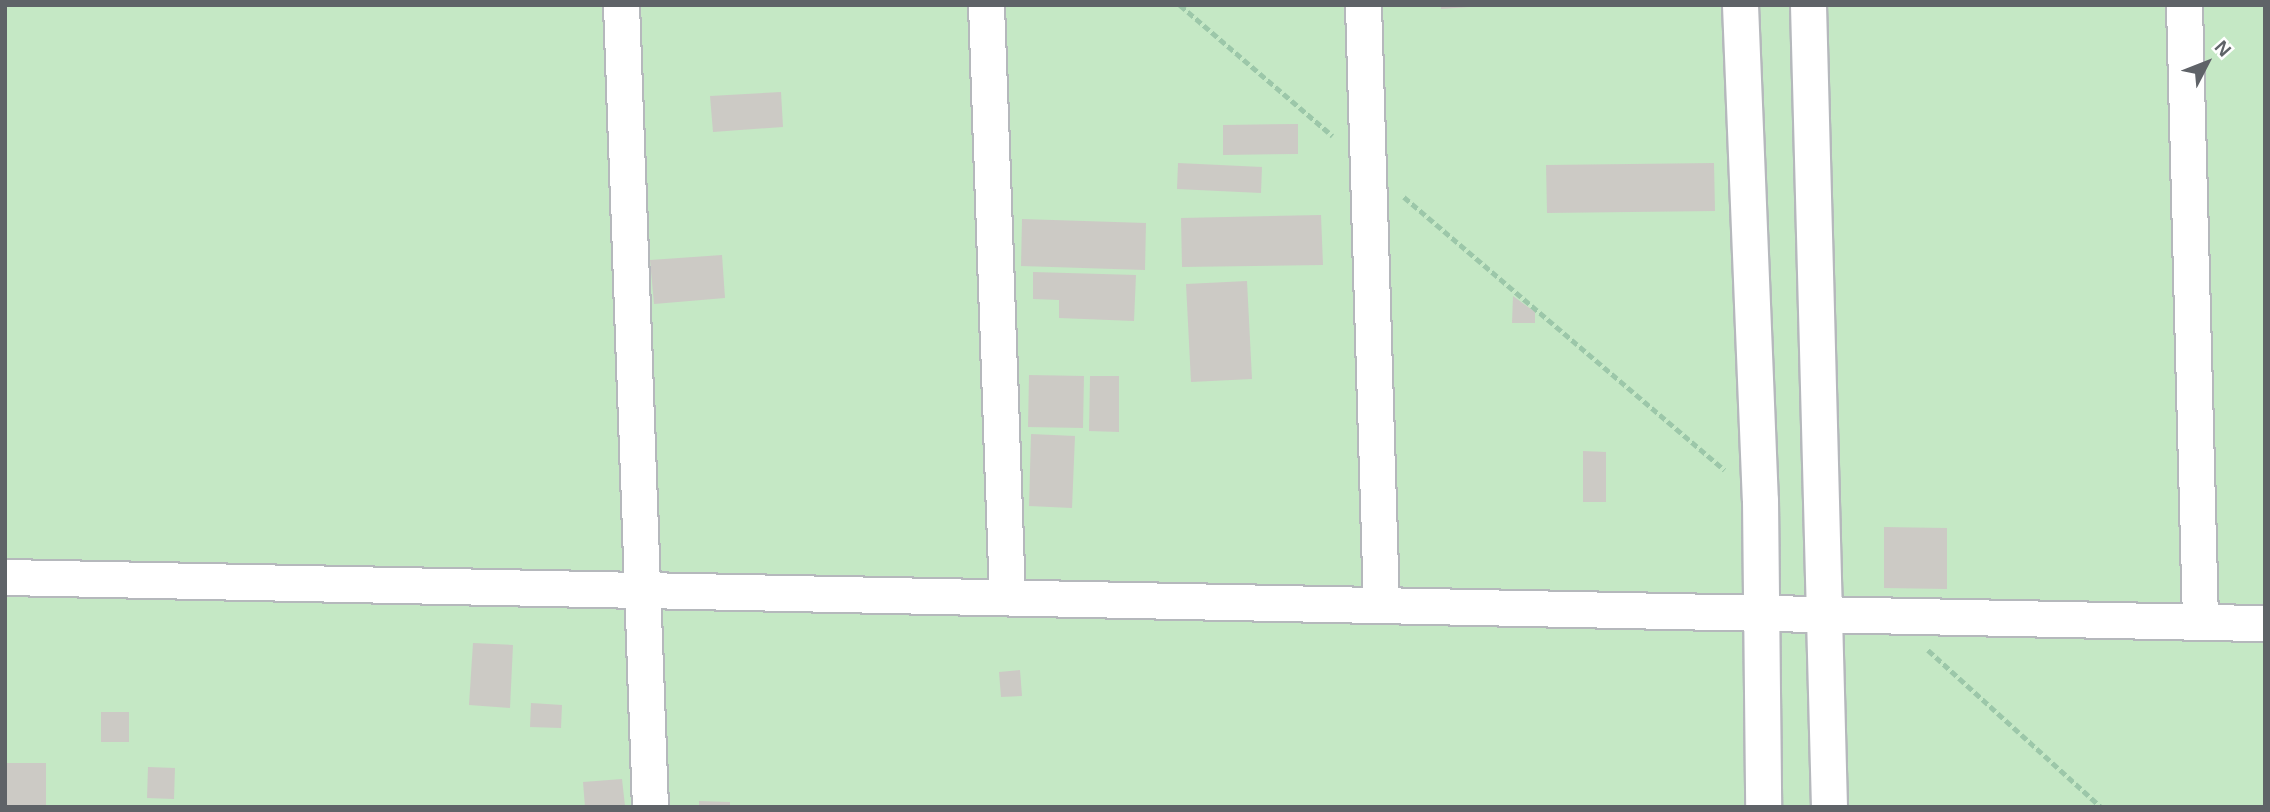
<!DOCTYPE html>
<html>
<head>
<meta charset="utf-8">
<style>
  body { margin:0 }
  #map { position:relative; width:2270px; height:812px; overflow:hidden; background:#f1efe8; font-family:Helvetica,sans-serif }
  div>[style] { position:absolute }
  .green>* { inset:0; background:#c5e8c5 }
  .building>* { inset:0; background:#cccac5 }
  .path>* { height:4.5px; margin-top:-2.25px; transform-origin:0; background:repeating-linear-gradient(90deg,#9cc7a9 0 7px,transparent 0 10.5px) }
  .roads { filter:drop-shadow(2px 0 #b5b8bc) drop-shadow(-2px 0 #b5b8bc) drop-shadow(0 2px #b5b8bc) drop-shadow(0 -2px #b5b8bc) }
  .minor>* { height:35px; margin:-17.5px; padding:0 17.5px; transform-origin:17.5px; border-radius:17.5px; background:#fff }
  span { translate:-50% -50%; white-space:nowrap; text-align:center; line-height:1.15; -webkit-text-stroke:5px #fff; paint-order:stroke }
  .frame { position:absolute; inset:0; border:7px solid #5f6368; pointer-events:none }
  .north { position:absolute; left:2172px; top:28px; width:70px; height:70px; -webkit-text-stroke:5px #fff; paint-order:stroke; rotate:48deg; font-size:19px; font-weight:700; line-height:28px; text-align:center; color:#5f6368 }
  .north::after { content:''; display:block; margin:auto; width:24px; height:32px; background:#5f6368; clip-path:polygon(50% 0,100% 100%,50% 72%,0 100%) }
</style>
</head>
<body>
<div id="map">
  <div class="green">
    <div style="clip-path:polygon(5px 5px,2265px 5px,2265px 807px,5px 807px)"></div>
  </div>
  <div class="building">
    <div style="clip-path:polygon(1441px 5px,1468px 5px,1469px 7px,1441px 9px)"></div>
    <div style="clip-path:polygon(781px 92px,783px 127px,713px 132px,710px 96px)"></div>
    <div style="clip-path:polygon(1298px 124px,1298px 154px,1223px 155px,1223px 125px)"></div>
    <div style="clip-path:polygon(1178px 163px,1262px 167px,1261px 193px,1177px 189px)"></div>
    <div style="clip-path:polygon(1714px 163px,1715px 211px,1547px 213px,1546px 165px)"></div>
    <div style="clip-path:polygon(1321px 215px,1323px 265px,1182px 267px,1181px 218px)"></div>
    <div style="clip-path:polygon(1022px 219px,1146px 223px,1145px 270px,1021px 266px)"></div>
    <div style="clip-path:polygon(722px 255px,725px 298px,654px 304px,650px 260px)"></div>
    <div style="clip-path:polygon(1033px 272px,1136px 275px,1134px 321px,1059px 318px,1059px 300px,1033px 299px)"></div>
    <div style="clip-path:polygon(1247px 281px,1252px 379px,1191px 382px,1186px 284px)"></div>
    <div style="clip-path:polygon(1513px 296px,1535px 312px,1535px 323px,1512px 323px)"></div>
    <div style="clip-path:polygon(1029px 375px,1084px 376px,1083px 428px,1028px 427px)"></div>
    <div style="clip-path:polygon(1090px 376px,1119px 376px,1119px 432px,1089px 431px)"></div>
    <div style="clip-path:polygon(1031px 434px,1075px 436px,1072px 508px,1029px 506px)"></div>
    <div style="clip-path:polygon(1583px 451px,1606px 452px,1606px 502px,1583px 502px)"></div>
    <div style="clip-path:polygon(1884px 527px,1947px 528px,1947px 589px,1884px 588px)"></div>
    <div style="clip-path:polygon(473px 643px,513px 645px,510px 708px,469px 705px)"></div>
    <div style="clip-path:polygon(1020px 670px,1022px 696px,1001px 697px,999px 672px)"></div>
    <div style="clip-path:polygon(531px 703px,562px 705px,561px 728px,530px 727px)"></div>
    <div style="clip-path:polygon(101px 712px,129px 712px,129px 742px,101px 742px)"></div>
    <div style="clip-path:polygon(5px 763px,46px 763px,46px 807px,5px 807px)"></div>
    <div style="clip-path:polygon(148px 767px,175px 768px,174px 799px,147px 798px)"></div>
    <div style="clip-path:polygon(622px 779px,625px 806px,585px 807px,583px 782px)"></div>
    <div style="clip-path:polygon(699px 801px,730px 802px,730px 807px,699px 807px)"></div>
  </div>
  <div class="path">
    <div style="left:1180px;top:5px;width:201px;rotate:40.6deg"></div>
    <div style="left:1404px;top:197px;width:421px;rotate:40.4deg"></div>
    <div style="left:1928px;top:650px;width:234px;rotate:42.2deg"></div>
  </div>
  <div class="roads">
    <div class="minor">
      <div style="left:621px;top:5px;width:803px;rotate:87.93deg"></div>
      <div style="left:986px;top:5px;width:592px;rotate:87.97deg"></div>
      <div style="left:1363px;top:5px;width:599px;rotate:88.28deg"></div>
      <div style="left:1740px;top:5px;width:495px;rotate:87.7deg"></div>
      <div style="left:1760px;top:500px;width:307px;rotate:89.4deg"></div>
      <div style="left:1808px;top:5px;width:802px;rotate:88.5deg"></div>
      <div style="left:2184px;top:5px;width:616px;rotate:88.51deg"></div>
      <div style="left:5px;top:577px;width:2260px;rotate:1.17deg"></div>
    </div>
  </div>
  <div class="frame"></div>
  <div class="north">N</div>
</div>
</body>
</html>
